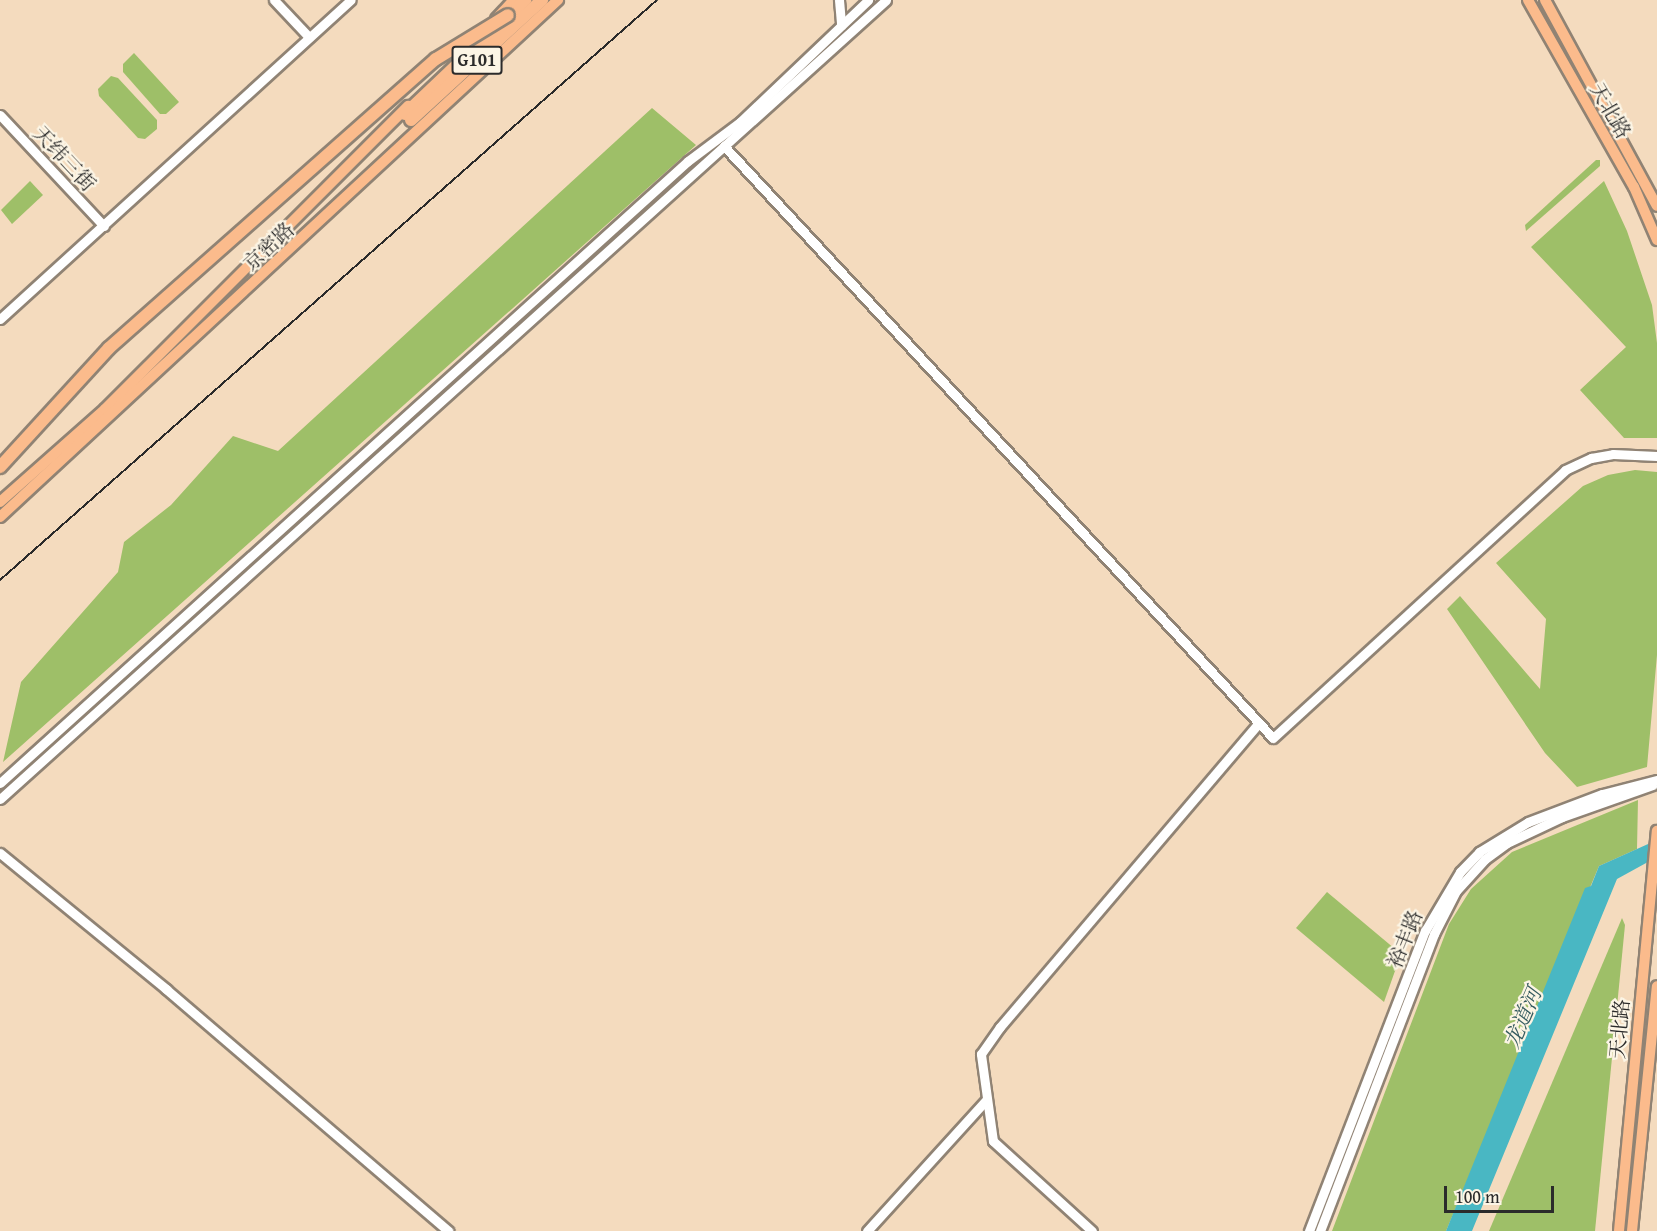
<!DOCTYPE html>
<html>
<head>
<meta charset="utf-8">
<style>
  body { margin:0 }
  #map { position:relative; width:1657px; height:1231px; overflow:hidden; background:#f4dbbe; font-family:"Gentium Book Plus","Noto Serif SC",serif }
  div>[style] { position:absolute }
  .green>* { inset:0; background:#9ebf68 }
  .water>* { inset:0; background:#49b7c3 }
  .roads { filter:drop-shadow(2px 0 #908374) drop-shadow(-2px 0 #908374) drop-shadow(0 2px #908374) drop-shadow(0 -2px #908374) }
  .minor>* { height:9px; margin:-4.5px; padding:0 4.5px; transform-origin:4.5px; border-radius:4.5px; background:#fff }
  .major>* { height:10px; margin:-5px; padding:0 5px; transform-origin:5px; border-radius:5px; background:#fbbb8c }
  .highway>* { height:12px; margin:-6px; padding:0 6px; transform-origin:6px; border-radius:6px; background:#fbbb8c }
  .rail>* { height:2px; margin:-1px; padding:0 1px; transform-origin:1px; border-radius:1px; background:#2b2b2b }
  .bridges { filter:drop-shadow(2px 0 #908374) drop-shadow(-2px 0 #908374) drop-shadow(0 2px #908374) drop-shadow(0 -2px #908374) }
  .highway-bridge>* { height:12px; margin:-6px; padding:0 6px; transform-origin:6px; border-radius:6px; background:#fbbb8c }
  span { translate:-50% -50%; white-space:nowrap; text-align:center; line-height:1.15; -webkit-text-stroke:4.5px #fcf5e5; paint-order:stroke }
  .shield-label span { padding:2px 4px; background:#fcf5e5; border:2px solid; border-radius:4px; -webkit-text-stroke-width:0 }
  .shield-label { font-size:18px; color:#2b2b2b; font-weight:700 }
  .street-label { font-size:20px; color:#2b2b2b }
  .water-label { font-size:21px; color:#365c60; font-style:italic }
  .scale { position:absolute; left:1444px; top:1186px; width:110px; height:27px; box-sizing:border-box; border:3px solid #2b2b2b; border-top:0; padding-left:8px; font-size:18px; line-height:21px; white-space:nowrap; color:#2b2b2b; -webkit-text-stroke:4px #fcf5e5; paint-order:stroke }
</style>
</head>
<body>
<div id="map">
  <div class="green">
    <div style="clip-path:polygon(134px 53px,179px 102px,166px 114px,160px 114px,123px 72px,123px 64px)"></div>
    <div style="clip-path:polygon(111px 76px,118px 78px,157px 120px,157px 129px,145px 139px,138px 138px,99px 96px,98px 89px)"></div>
    <div style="clip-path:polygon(652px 108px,696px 145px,3px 762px,21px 682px,118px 572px,124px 542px,171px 505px,233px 436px,278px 451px)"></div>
    <div style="clip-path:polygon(1596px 160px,1600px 160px,1600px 166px,1526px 231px,1525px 225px)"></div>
    <div style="clip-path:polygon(30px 181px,43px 195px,12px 224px,1px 210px)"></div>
    <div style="clip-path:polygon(1604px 181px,1627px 231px,1652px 305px,1657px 343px,1657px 438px,1624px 438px,1580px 390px,1626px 347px,1531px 247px)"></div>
    <div style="clip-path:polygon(1635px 470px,1657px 472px,1657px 655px,1647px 767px,1577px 787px,1545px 753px,1447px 609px,1460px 596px,1540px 689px,1546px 619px,1496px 563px,1583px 486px,1608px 475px)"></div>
    <div style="clip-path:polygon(1638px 800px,1637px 849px,1599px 866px,1446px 1231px,1332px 1231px,1449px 924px,1471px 889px,1512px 852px)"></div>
    <div style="clip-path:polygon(1327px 892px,1401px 954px,1384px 1002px,1296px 928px)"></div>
    <div style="clip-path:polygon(1622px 918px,1625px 925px,1595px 1231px,1489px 1231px)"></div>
  </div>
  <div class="water">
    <div style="clip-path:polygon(1657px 840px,1657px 857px,1617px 879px,1472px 1231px,1446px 1231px,1585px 888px,1591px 886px,1599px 866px)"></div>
  </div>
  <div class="roads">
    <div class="minor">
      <div style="left:274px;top:0;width:51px;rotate:46.6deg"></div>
      <div style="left:839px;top:0;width:25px;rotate:85deg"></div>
      <div style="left:0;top:115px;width:152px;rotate:46.9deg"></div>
      <div style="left:724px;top:146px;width:807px;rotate:47.16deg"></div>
      <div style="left:1273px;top:738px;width:396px;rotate:-42.5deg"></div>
      <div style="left:1565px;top:470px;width:29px;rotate:-25deg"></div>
      <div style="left:1591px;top:458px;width:22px;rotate:-10deg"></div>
      <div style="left:1613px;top:454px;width:44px;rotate:2.6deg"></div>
      <div style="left:0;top:319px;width:474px;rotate:-42.3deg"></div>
      <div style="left:0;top:783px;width:927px;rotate:-42.12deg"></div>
      <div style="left:688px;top:161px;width:65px;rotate:-36.9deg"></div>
      <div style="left:740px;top:122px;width:177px;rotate:-43.6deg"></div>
      <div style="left:0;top:799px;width:1193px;rotate:-42.04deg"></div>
      <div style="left:0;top:853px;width:215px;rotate:39.3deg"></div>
      <div style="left:166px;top:989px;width:372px;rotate:40.6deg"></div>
      <div style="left:867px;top:1231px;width:177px;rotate:-47.7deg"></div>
      <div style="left:1092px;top:1231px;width:134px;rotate:-137.7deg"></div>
      <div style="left:993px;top:1141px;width:88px;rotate:-97.9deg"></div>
      <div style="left:981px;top:1054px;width:33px;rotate:-55deg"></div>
      <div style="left:1000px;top:1027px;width:399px;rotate:-49.6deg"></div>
      <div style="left:1309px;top:1231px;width:322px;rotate:-68.9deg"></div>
      <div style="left:1425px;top:931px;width:69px;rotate:-59.3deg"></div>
      <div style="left:1460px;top:872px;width:28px;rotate:-46deg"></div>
      <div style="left:1479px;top:852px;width:57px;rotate:-31.5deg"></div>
      <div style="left:1528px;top:822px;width:79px;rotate:-20.7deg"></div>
      <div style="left:1602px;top:794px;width:57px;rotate:-14.3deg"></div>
      <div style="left:1320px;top:1231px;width:318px;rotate:-69deg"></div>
      <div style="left:1434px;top:934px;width:48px;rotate:-62.9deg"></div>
      <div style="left:1456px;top:891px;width:43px;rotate:-47.8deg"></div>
      <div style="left:1485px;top:859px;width:27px;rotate:-36deg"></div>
      <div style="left:1507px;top:843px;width:61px;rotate:-25.3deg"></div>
      <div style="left:1562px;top:817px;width:96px;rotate:-19.4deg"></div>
    </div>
    <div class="major">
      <div style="left:1528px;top:0;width:215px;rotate:60.5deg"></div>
      <div style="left:1634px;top:187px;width:58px;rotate:66.5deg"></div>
      <div style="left:1545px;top:0;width:234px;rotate:61.5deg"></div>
      <div style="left:496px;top:19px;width:26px;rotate:-47deg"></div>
      <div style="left:0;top:502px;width:140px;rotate:-41.5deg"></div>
      <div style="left:105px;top:409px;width:429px;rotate:-45deg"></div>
      <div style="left:0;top:517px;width:761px;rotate:-42.82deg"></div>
      <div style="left:1619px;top:1231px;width:402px;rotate:-84.6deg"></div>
      <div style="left:1632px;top:1231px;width:246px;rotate:-84.2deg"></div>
    </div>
    <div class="highway">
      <div style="left:405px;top:114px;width:166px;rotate:-43.5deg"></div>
      <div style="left:411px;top:120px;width:178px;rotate:-42.5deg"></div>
    </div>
  </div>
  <div class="rail">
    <div style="left:0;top:580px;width:876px;rotate:-41.44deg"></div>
  </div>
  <div class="bridges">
    <div class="highway-bridge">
      <div style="left:0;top:467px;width:161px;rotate:-47.5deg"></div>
      <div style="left:109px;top:348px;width:436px;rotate:-41.5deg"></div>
      <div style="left:436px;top:59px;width:84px;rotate:-31.4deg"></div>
    </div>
  </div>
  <div class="shield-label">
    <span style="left:477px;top:60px">G101</span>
  </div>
  <div class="street-label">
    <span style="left:1611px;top:110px;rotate:60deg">天北路</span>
    <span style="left:65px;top:158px;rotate:47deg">天纬三街</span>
    <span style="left:268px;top:246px;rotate:-43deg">京密路</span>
    <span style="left:1404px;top:939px;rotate:-68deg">裕丰路</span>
    <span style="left:1619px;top:1029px;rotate:-85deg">天北路</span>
  </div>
  <div class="water-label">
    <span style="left:1523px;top:1018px;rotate:-67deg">龙道河</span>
  </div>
  <div class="scale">100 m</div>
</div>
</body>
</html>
